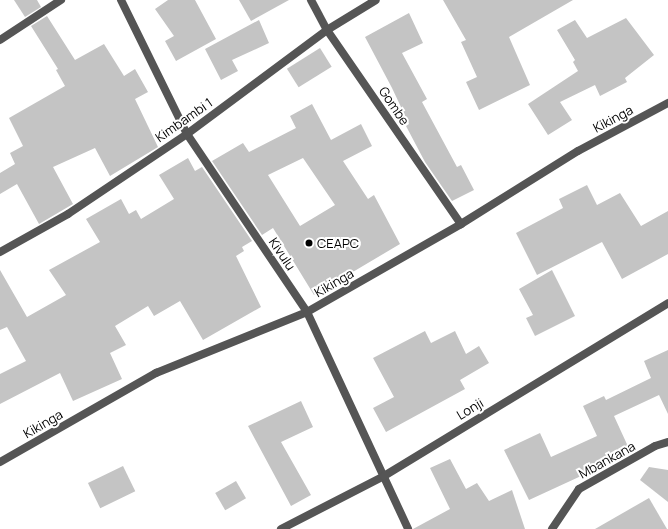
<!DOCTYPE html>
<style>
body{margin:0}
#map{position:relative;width:668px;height:529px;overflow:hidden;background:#fff;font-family:Manrope,sans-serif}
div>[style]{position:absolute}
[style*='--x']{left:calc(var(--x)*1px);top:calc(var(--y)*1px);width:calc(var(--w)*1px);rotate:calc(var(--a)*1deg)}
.building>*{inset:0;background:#c4c4c4;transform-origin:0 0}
.minor>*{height:8px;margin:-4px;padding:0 4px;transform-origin:4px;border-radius:4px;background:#555}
.dots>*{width:11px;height:11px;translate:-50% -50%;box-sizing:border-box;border:2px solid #fff;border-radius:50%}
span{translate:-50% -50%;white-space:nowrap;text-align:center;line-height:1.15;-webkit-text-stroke:4px #fff;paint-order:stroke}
.street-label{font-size:13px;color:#000}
.poi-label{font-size:13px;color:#000}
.left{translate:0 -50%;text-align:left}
</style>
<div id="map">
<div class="building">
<i style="clip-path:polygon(14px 0,37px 0,41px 7px,25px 17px)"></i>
<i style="clip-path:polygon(168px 0,195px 0,216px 39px,176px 61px,165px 41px,174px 36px,155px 9px)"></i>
<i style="clip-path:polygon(239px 0,289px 0,251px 21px)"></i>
<i style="clip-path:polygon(443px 0,573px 0,509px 37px,530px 85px,479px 110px,466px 82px,477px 77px,461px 42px,466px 40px)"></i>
<i style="clip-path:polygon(409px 13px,423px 43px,402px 53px,427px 99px,422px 102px,457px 167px,461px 165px,474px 190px,452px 201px,425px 162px,406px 126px,409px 124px,392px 88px,365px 37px)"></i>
<i style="clip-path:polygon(47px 16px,75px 60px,104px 44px,124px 76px,135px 69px,148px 92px,135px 99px,158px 147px,110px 176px,95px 148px,53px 167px,73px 204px,39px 224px,17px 184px,0 194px,0 173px,15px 164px,10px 153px,23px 146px,9px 118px,65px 86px,56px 70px,58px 69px,31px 26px)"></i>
<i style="clip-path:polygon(626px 18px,654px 55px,625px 78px,627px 82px,600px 96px,595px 85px,560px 102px,572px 120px,548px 135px,528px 104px,578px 71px,573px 62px,575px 60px,557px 30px,575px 20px,587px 38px)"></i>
<i style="clip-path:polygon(259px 20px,269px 43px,232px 60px,238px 71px,221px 80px,205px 49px)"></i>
<i style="left:320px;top:48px;width:22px;height:39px;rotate:58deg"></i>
<i style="clip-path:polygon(evenodd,312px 104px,331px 140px,361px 124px,372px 146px,343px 161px,368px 199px,374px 195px,400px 244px,314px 295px,273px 228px,262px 235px,212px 161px,243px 143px,249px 152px,296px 128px,290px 116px,312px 104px,303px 158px,335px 205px,300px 226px,268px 175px,303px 158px)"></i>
<i style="clip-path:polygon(188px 158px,195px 171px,202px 167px,252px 241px,242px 247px,244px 251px,236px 256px,261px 307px,203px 340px,180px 301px,154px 316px,148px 306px,115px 326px,126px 345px,110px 353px,122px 379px,73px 401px,60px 373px,0 404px,0 374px,26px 361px,7px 327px,0 330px,0 270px,27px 317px,66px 295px,49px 270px,100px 242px,86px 219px,121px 199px,129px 214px,136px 210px,141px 219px,174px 199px,159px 175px)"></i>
<i style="clip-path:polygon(587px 185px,597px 205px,620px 193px,641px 226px,668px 211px,668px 254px,622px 279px,602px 242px,537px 275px,516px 233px,563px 208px,559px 199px)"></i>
<i style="clip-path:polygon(552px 270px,575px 316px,535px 336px,526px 318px,533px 315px,519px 289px)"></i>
<i style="clip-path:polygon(425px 331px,431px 343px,455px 331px,466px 354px,479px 346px,489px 363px,460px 380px,465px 389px,386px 432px,373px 408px,394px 397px,373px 358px)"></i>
<i style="clip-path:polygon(668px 350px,668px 414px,659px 395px,614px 416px,631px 453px,529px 500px,504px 450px,540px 433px,551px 457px,597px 436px,583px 406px,604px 396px,606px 400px,651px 378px,644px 361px)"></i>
<i style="clip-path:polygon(301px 401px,313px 427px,281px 442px,311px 495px,291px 506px,248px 426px)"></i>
<i style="clip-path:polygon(450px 459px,466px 489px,477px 483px,489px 501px,512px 490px,525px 529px,413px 529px,450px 509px,430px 468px)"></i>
<i style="left:123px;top:466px;width:28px;height:39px;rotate:64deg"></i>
<i style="clip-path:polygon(649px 467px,668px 470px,668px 502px,640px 480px)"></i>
<i style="left:236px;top:481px;width:20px;height:24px;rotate:60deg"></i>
<i style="clip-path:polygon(649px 498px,667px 529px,595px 529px)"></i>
</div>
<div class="minor">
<i style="--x:121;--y:0;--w:149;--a:63.8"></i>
<i style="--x:187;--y:134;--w:215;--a:56"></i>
<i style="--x:307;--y:312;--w:239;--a:65"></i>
<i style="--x:311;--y:0;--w:34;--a:62"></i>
<i style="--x:327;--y:30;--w:236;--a:55.4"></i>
<i style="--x:0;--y:40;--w:73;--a:-33.3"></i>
<i style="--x:0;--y:252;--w:78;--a:-29.2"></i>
<i style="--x:68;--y:214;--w:143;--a:-33.9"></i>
<i style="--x:187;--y:134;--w:174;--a:-36.6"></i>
<i style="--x:327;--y:30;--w:57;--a:-31.5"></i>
<i style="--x:0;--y:462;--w:180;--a:-29.7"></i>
<i style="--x:156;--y:373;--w:163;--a:-22"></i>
<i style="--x:307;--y:312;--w:177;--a:-29.7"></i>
<i style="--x:461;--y:224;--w:138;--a:-32"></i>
<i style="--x:578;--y:151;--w:102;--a:-28.1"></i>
<i style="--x:281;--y:529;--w:116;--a:-27.2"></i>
<i style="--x:384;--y:476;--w:333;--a:-31.3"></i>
<i style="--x:552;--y:529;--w:48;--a:-56"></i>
<i style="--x:579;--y:489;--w:87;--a:-29.5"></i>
<i style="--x:655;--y:446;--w:14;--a:-17"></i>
</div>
<div class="dots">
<i style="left:309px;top:243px;background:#000"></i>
</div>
<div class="street-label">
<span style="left:394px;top:106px;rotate:56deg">Gombe</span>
<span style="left:613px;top:119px;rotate:-28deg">Kikinga</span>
<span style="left:184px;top:120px;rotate:-35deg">Kimbambi 1</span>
<span style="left:282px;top:254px;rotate:56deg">Kivulu</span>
<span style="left:334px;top:283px;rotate:-30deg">Kikinga</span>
<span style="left:470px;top:409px;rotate:-31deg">Lonji</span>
<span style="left:43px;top:424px;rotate:-30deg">Kikinga</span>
<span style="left:607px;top:460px;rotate:-29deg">Mbankana</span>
</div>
<div class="poi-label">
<span class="left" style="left:317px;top:243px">CEAPC</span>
</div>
</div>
